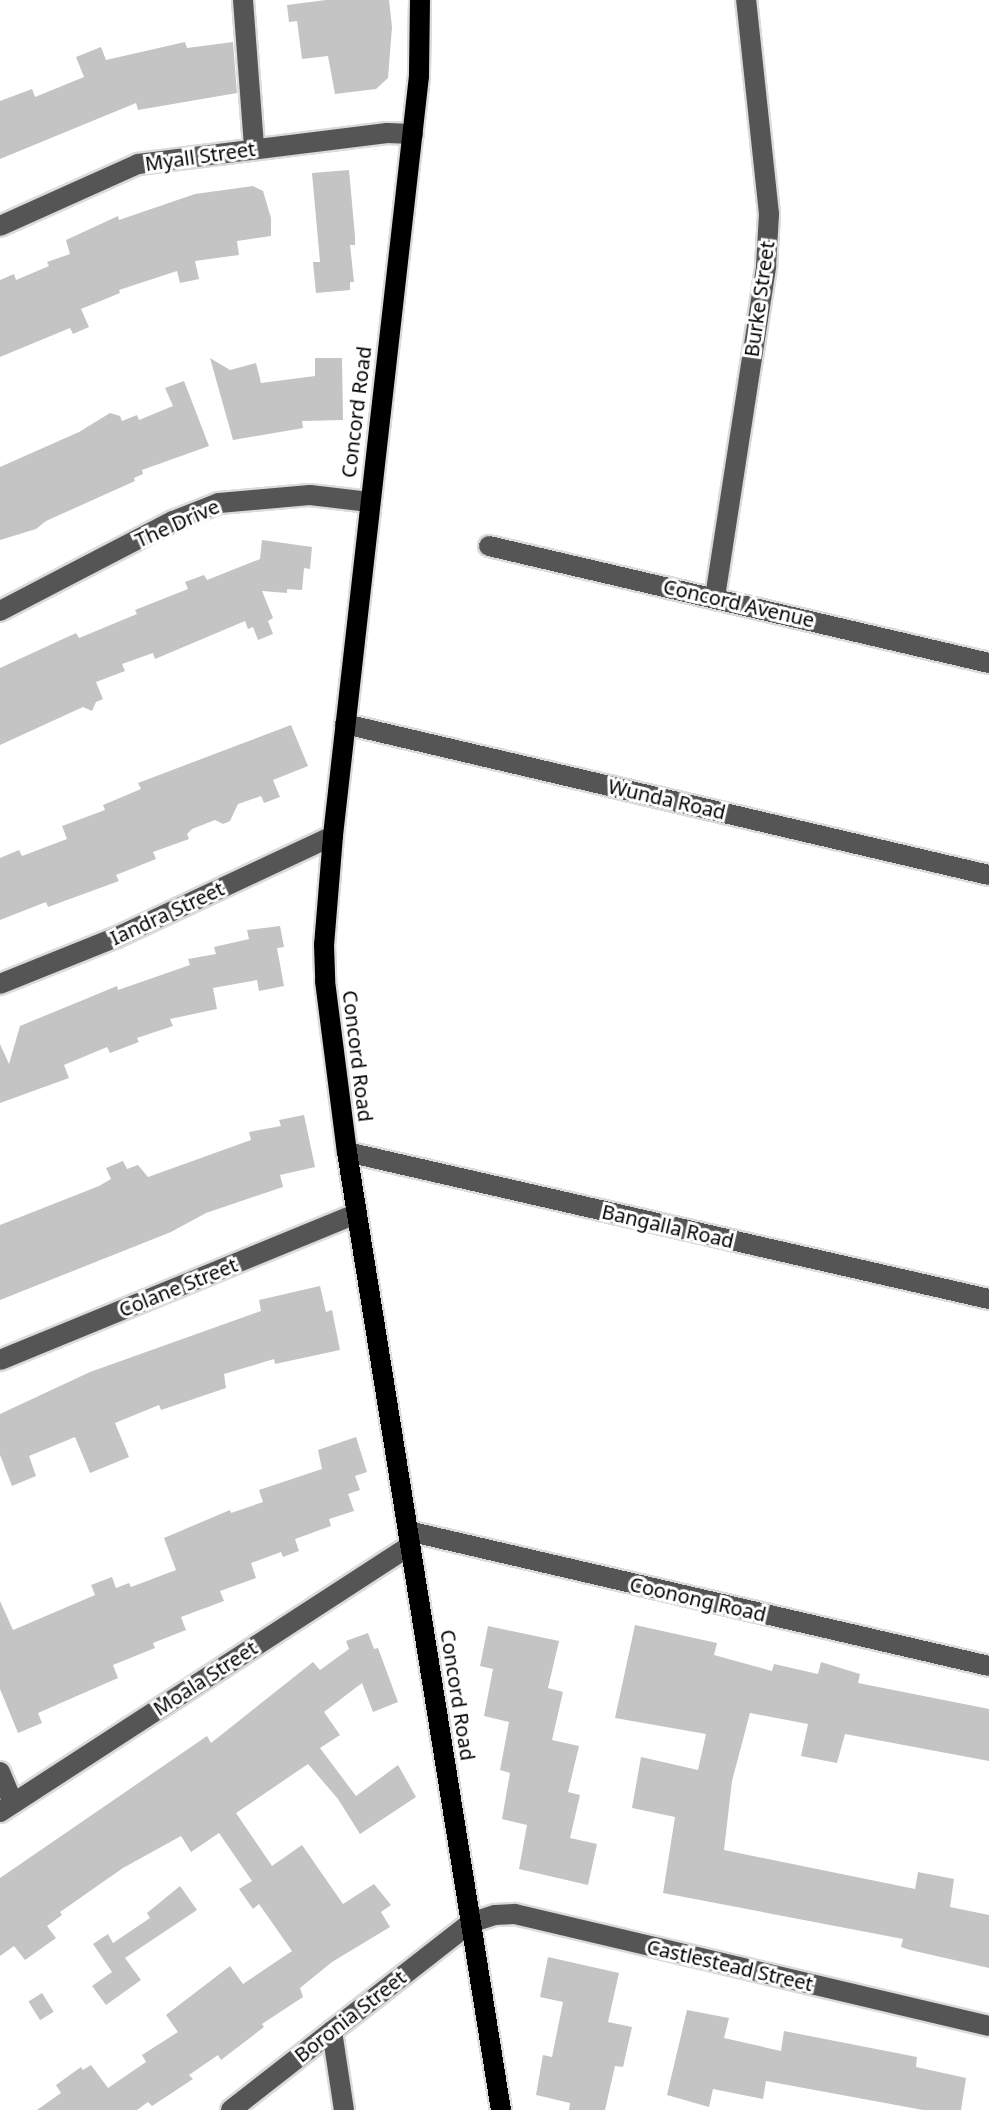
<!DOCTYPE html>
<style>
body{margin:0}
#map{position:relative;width:989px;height:2110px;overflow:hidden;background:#fff;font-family:"Noto Sans",sans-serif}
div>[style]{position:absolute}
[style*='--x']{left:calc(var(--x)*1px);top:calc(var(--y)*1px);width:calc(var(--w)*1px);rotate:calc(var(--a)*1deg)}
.building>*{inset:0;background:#c4c4c4;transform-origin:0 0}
.roads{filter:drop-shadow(2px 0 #dbdbdb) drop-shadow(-2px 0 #dbdbdb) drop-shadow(0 2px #dbdbdb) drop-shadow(0 -2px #dbdbdb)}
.minor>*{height:20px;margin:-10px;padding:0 10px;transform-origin:10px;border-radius:10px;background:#555}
.major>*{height:20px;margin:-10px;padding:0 10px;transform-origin:10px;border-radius:10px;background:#000}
span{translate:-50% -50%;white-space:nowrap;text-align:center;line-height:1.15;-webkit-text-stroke:6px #fff;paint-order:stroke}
.street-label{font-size:20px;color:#000}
</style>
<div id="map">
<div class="building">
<i style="clip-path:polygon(326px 0,389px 0,392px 27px,388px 78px,376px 89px,335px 94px,328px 56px,302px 59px,297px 21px,289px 22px,287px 5px)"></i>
<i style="clip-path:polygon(185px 42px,187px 48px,233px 42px,237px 93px,138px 110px,136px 103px,0 159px,0 101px,32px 89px,35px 97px,84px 77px,76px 57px,101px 47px,106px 60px)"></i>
<i style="clip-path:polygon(349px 170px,355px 236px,355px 245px,350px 245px,354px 282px,350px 282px,350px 290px,316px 293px,313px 262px,320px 262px,312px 173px)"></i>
<i style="clip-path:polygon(253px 186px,263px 191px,271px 218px,271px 236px,237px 241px,239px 255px,195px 261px,199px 279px,180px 283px,177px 271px,119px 290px,120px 293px,81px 309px,89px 327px,73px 334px,70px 328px,0 357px,0 280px,14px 274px,16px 280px,49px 266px,47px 262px,70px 254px,66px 240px,118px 216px,119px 220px,195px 194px)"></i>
<i style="clip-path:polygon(210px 358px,230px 370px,256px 363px,261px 383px,315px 376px,315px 358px,342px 358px,343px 420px,302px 421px,303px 428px,233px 440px)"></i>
<i style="clip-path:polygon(184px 381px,209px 446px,142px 470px,143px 474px,134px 478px,135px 481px,46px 521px,36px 529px,0 540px,0 467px,79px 432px,110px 413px,120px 416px,122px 421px,137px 415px,139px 420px,173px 406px,165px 388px)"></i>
<i style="clip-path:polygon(262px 540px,312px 547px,310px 569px,304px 568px,302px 590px,287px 589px,287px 593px,262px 591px,273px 618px,268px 621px,273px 634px,258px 640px,253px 627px,248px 629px,245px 621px,155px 659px,153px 653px,122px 664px,125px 671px,96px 682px,103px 699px,96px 702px,92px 711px,83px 707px,0 745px,0 668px,76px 633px,79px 638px,137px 614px,135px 610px,188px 589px,185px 582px,204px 575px,207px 580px,260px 559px)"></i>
<i style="clip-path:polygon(291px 725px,308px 766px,273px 780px,280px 797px,264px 803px,261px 796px,238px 804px,230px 821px,223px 824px,215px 820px,192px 829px,187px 834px,189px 839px,153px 852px,156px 859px,116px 875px,119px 881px,48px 907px,46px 902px,0 920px,0 858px,19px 850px,22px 856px,67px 839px,62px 826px,105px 810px,103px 805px,141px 789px,138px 783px)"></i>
<i style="clip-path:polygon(280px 926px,284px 947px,277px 948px,284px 986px,259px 991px,257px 980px,213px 988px,217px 1009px,170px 1019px,173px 1026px,137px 1038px,139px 1042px,110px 1053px,107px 1047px,64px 1065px,69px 1078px,0 1103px,0 1044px,9px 1064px,20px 1026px,117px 986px,118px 990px,190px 965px,188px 959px,216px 954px,214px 947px,249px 939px,247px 930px)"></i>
<i style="clip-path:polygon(304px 1115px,315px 1167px,280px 1175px,283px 1187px,206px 1213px,171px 1232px,0 1300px,0 1225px,99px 1186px,111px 1179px,106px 1168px,123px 1161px,127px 1169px,138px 1165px,148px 1177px,251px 1140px,249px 1132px,281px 1126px,279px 1120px)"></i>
<i style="clip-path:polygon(320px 1286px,326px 1312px,332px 1310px,340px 1350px,275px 1364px,274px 1359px,224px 1374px,226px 1388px,161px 1410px,159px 1405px,115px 1423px,129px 1457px,90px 1473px,75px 1437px,29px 1456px,36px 1476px,12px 1486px,0 1455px,0 1414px,90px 1372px,261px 1311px,259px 1300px)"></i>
<i style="clip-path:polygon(356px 1437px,367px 1472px,355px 1476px,360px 1490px,348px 1494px,354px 1511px,329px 1519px,331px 1526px,295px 1539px,299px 1551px,283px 1557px,281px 1552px,251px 1563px,256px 1578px,220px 1591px,224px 1601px,181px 1617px,186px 1630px,153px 1643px,155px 1648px,113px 1665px,118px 1678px,38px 1713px,42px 1723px,18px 1733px,0 1689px,0 1601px,13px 1630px,95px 1595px,91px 1585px,112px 1577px,116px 1588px,129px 1583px,131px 1587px,176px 1570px,164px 1538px,230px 1510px,231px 1513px,263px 1502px,259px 1490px,322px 1469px,318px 1450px)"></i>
<i style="clip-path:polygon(635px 1625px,717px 1643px,714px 1655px,772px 1671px,774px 1664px,818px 1674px,821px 1662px,860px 1674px,858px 1683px,989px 1709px,989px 1761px,845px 1734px,837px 1763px,801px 1756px,808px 1724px,750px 1713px,732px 1781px,724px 1850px,915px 1889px,918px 1872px,954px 1879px,950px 1907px,989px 1915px,989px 1968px,910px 1950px,901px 1947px,903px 1939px,663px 1893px,675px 1817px,632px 1808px,641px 1757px,698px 1770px,706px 1734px,615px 1718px)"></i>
<i style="clip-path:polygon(488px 1626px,559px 1641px,548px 1688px,563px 1692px,552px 1740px,579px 1746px,568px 1792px,580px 1795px,570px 1838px,597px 1844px,588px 1885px,519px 1869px,527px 1825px,502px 1819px,510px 1773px,500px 1770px,509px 1722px,484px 1716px,493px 1669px,480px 1666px)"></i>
<i style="clip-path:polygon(368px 1633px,374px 1649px,378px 1648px,398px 1702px,373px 1712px,362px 1683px,324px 1712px,340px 1735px,320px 1748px,356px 1796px,398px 1765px,416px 1797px,360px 1834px,338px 1799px,308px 1764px,236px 1813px,272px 1866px,302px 1845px,343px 1904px,374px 1884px,391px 1905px,381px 1912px,390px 1927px,332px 1962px,300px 1988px,303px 1997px,262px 2024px,264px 2027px,221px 2060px,218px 2055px,189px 2075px,193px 2079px,152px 2106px,148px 2102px,137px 2110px,37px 2110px,61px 2093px,56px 2085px,81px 2067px,83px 2070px,91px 2065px,108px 2088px,146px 2062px,142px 2055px,178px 2032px,166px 2015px,230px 1966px,243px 1984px,292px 1951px,259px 1904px,253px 1909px,239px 1889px,252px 1881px,219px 1833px,191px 1852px,181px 1836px,123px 1868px,60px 1912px,62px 1915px,47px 1926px,56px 1938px,25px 1960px,14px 1946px,0 1956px,0 1878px,207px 1736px,211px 1743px,313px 1662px,320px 1670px,349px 1649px,346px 1641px)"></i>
<i style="clip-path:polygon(180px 1886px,197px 1910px,125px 1958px,141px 1980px,106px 2005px,92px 1986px,112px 1972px,93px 1944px,108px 1934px,113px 1943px,150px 1918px,147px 1913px)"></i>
<i style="clip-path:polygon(548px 1957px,619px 1973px,608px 2022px,632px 2027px,623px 2067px,615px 2066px,605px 2110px,569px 2110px,570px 2103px,536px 2095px,543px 2055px,552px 2057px,563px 2002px,540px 1997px)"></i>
<i style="left:42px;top:1993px;width:22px;height:16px;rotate:58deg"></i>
<i style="clip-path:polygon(687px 2010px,729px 2018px,724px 2038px,781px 2051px,784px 2031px,917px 2057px,916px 2067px,966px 2078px,961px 2110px,923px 2110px,766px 2081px,763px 2099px,713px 2089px,709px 2107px,667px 2095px)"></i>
</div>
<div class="roads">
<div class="minor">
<i style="--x:243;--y:0;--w:148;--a:85.7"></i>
<i style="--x:0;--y:226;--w:151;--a:-24.2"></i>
<i style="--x:138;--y:164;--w:251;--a:-7.1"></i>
<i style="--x:387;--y:133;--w:26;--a:2"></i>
<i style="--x:489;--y:546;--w:514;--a:13.17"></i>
<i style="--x:715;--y:597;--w:335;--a:-81.2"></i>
<i style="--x:766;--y:266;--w:52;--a:-86.7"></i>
<i style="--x:769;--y:214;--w:215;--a:-96.1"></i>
<i style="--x:0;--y:611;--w:195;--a:-27.5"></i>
<i style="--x:173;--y:521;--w:49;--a:-21.4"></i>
<i style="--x:219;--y:503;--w:91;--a:-5"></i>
<i style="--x:310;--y:495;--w:60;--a:6.7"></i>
<i style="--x:345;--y:724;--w:661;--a:13.2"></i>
<i style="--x:0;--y:984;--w:126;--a:-21.9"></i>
<i style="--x:117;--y:937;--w:238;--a:-25.1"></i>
<i style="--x:347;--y:1152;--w:659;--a:12.9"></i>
<i style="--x:0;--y:1360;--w:385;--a:-22.3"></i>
<i style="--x:408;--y:1531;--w:596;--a:13.08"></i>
<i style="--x:0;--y:1772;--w:34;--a:67"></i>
<i style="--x:0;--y:1812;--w:489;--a:-33"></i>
<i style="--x:332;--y:2031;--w:80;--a:81.4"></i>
<i style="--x:231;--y:2110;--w:303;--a:-38"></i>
<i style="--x:470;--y:1923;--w:26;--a:-18"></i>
<i style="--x:495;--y:1915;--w:20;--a:-3"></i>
<i style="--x:515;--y:1914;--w:487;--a:13.3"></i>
</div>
<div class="major">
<i style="--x:420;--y:0;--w:76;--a:90.8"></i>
<i style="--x:419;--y:76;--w:765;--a:96.46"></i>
<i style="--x:333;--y:836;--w:109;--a:94.7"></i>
<i style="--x:324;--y:945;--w:36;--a:88"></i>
<i style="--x:325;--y:981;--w:172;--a:82.7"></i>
<i style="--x:347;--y:1152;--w:970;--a:80.87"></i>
</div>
</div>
<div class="street-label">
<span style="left:200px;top:156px;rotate:-8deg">Myall Street</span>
<span style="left:759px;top:299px;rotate:-82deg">Burke Street</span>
<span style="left:356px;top:412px;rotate:-83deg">Concord Road</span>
<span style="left:177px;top:523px;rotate:-24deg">The Drive</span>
<span style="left:739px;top:603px;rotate:13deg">Concord Avenue</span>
<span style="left:667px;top:799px;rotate:13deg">Wunda Road</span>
<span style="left:167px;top:913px;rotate:-25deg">Iandra Street</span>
<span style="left:358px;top:1056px;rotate:83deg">Concord Road</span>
<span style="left:668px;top:1226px;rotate:13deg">Bangalla Road</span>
<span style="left:178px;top:1287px;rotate:-22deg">Colane Street</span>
<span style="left:698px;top:1599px;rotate:13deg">Coonong Road</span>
<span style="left:205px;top:1678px;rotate:-33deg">Moala Street</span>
<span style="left:458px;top:1695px;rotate:81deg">Concord Road</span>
<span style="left:730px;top:1965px;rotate:13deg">Castlestead Street</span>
<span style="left:350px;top:2016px;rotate:-38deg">Boronia Street</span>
</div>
</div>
